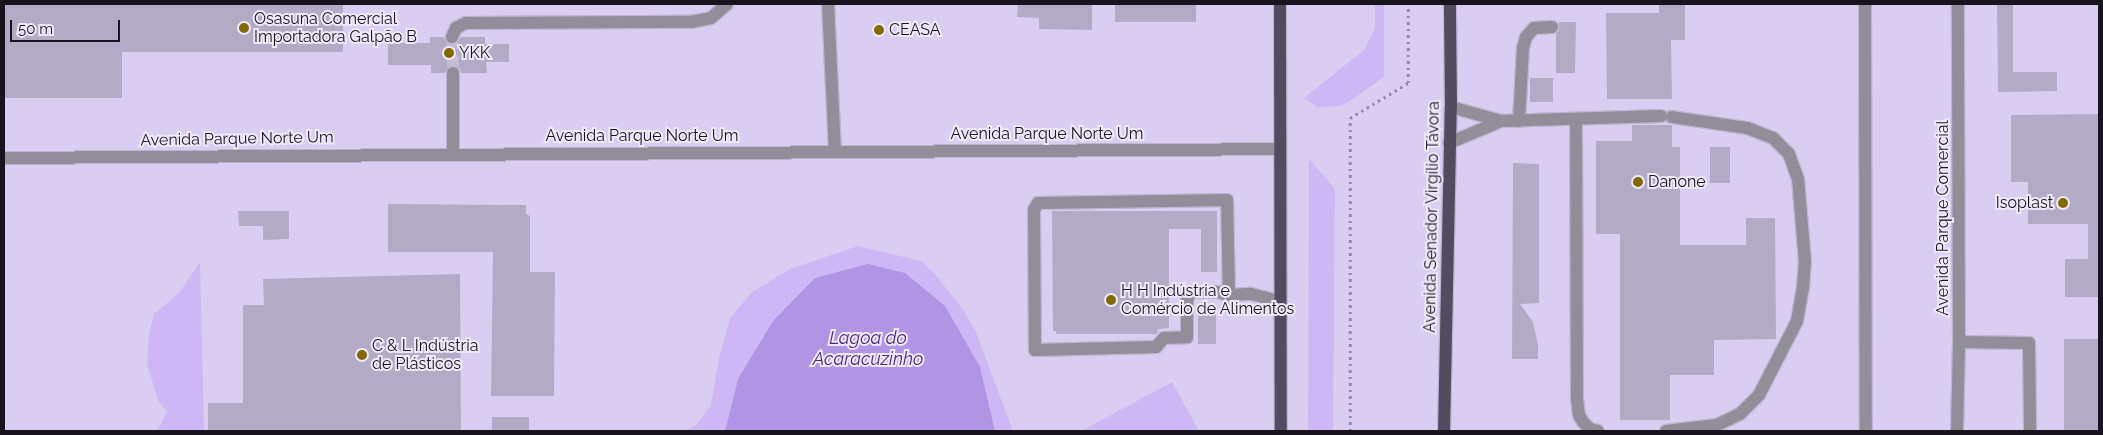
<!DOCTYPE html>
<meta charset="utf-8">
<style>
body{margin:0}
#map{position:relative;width:2103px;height:435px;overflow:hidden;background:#e3daf7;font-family:Raleway,sans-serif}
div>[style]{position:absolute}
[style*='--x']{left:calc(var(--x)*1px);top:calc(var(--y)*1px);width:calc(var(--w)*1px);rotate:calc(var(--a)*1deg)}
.built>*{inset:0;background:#d9cef1;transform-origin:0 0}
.green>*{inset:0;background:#cdb8f5}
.water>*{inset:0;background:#b195e4}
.building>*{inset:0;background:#b3abc6;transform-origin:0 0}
.minor-tunnel>*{height:12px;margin-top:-6px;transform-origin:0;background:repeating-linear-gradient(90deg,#c5bcd6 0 12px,transparent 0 18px)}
.path>*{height:2.5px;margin-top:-1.25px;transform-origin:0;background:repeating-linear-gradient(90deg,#918aa0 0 2.5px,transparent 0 6.5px)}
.roads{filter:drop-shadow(1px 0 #beb6d0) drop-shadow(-1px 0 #beb6d0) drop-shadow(0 1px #beb6d0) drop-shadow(0 -1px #beb6d0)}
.minor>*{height:12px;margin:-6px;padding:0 6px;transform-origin:6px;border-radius:6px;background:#918e9a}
.major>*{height:12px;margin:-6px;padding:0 6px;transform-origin:6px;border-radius:6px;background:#524c60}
.dots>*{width:14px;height:14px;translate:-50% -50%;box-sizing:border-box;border:2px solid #efeafb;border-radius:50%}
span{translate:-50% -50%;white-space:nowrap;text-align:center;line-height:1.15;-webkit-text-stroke:4px #efeafb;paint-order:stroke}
.poi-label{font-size:16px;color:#18141e}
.left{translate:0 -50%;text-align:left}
.right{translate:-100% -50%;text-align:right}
.street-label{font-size:16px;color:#18141e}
.water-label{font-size:18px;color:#4f2782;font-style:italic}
.frame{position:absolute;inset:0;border:5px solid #18141e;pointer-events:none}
.scale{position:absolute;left:10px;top:20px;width:110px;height:22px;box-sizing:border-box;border:2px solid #18141e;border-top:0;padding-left:6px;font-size:15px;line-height:18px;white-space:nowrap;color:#18141e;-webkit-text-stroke:4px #efeafb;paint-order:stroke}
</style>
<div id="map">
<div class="built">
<i style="left:4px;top:4px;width:2095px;height:427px"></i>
</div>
<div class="green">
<i style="clip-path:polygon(1375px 4px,1384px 4px,1384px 77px,1350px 101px,1339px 106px,1317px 107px,1304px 98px,1364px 50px,1375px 28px)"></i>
<i style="clip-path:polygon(1309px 159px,1335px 189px,1333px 431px,1308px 431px)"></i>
<i style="clip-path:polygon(858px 246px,921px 261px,934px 273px,962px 308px,975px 330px,1013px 431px,995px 431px,980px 367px,738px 379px,725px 431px,686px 431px,696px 425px,711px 405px,719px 358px,730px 318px,752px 292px,790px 269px)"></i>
<i style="clip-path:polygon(200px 262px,204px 431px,157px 431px,167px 412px,158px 400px,147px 364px,149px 334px,154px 314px,179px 293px)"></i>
<i style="clip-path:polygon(1172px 382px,1199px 431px,1081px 431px)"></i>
</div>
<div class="water">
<i style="clip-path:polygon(868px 264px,905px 273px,945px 306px,980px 367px,995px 431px,725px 431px,738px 379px,773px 321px,815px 278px)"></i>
</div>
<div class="building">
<i style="clip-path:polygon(4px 4px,343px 4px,343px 52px,122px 52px,122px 98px,4px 98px)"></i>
<i style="clip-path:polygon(1018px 4px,1092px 4px,1092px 30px,1039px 29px,1039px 18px,1017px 17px)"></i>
<i style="left:1115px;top:4px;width:81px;height:18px"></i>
<i style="clip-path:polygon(1659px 4px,1685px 4px,1685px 40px,1671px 40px,1672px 99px,1607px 99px,1606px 13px,1659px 13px)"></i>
<i style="clip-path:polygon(1997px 4px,2013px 4px,2013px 72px,2057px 72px,2057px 91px,1998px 92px)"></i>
<i style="clip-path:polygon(1559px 22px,1576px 22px,1575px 73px,1556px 73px,1556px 34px,1559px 30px)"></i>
<i style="clip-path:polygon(430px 37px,444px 37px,446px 42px,452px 45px,457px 43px,461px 37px,485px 37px,485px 44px,509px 44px,509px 62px,486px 62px,487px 73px,461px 73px,460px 69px,453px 65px,449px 66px,445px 73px,431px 73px,431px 65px,388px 65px,388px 43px,430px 43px)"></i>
<i style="left:1530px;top:78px;width:23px;height:24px"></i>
<i style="clip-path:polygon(2099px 114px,2099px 297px,2065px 297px,2065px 259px,2088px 259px,2088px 224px,2028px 224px,2028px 182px,2011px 182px,2011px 115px)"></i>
<i style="clip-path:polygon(1632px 125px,1672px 125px,1672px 147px,1680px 147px,1680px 245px,1746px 245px,1746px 218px,1775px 218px,1776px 339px,1714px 340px,1714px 375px,1670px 375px,1670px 420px,1620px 420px,1620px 234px,1596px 234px,1596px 141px,1632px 141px)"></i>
<i style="left:1710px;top:147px;width:20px;height:36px"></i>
<i style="clip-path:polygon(1513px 163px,1539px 164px,1539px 303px,1520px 304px,1533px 322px,1538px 345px,1538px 359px,1512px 359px)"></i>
<i style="clip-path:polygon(388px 204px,526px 205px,526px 214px,530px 216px,530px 272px,555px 272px,554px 396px,491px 396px,493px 252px,388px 252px)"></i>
<i style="clip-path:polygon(238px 211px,289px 211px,289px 239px,263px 240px,263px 226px,239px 226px)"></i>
<i style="clip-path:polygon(1052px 211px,1217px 211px,1217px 272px,1201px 272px,1201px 229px,1169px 229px,1169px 328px,1158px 329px,1157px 334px,1056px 334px,1056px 331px,1053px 331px)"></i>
<i style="clip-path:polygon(460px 274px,461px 431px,208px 431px,208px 403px,243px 403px,243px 305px,264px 305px,263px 279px)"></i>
<i style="left:1198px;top:312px;width:18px;height:32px"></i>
<i style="left:2099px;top:339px;width:92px;height:35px;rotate:90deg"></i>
<i style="left:529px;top:417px;width:14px;height:37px;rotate:90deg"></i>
</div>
<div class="minor-tunnel">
<i style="--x:452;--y:37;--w:36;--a:88"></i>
</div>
<div class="path">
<i style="--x:1350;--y:431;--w:313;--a:-90"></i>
<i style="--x:1350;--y:118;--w:68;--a:-31.1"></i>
<i style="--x:1408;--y:83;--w:79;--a:-90"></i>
</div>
<div class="roads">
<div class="minor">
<i style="--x:828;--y:4;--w:147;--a:87.3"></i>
<i style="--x:1865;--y:4;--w:427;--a:89.9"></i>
<i style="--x:452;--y:37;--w:10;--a:-66"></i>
<i style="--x:456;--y:28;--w:11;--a:-27"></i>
<i style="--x:466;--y:23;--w:225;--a:-0.3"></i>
<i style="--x:691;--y:22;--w:20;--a:-11"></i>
<i style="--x:711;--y:18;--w:21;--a:-41"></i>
<i style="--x:453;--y:73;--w:81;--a:90"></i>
<i style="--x:1451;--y:107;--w:52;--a:15.6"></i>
<i style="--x:1501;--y:121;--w:160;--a:-1.8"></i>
<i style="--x:1576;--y:119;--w:280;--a:89.8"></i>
<i style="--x:1577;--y:399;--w:16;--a:83"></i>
<i style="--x:1579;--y:415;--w:8;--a:60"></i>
<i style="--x:1583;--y:422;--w:10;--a:45"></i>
<i style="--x:1590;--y:429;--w:8;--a:14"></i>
<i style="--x:1519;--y:121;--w:73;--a:-86.9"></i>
<i style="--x:1523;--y:48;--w:11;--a:-75"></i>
<i style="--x:1526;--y:37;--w:12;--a:-48"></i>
<i style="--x:1534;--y:28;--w:18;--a:-3"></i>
<i style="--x:1449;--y:143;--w:56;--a:-22.9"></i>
<i style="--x:4;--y:158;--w:1276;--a:-0.4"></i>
<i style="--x:1229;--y:295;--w:95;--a:-91.2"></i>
<i style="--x:1227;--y:200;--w:189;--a:179.1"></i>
<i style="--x:1038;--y:203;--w:8;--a:120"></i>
<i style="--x:1034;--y:210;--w:140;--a:89.6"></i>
<i style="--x:1035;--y:350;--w:121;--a:-1.4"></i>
<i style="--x:1156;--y:347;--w:12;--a:-48"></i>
<i style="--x:1164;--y:338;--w:23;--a:-2"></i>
<i style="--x:1187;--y:337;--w:36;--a:-90"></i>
<i style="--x:1187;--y:301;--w:9;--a:-72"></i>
<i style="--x:1190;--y:292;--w:27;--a:0"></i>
<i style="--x:1217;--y:292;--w:12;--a:14"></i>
<i style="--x:1229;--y:295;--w:22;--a:-3"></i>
<i style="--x:1251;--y:294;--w:30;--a:14"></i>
<i style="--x:1959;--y:342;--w:70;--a:0.8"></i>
<i style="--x:2029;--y:343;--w:88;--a:89.3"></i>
<i style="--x:1666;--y:431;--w:51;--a:-6.7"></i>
<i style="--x:1717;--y:425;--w:25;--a:-26"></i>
<i style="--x:1740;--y:414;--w:27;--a:-45"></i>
<i style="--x:1759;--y:395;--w:83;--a:-62.8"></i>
<i style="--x:1797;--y:321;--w:34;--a:-80"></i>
<i style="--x:1803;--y:288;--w:26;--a:-86"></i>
<i style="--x:1805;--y:262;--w:83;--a:-94.8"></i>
<i style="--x:1798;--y:179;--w:27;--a:-110"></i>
<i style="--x:1789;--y:154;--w:23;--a:-135"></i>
<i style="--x:1773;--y:138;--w:28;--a:-159"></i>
<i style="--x:1747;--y:128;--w:76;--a:-171.7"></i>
<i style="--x:1957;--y:431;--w:89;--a:-88.7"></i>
<i style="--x:1959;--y:342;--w:338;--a:-90.2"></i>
</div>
<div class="major">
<i style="--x:1280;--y:4;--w:427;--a:89.9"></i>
<i style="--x:1444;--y:431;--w:324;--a:-88.8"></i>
<i style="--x:1451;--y:107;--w:103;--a:-90.6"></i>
</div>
</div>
<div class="dots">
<i style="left:244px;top:28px;background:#836700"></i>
<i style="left:879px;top:30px;background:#836700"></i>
<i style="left:449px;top:53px;background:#836700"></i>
<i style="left:1638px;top:182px;background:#836700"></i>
<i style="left:2063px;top:203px;background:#836700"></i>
<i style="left:1111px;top:300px;background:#836700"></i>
<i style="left:362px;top:355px;background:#836700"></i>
</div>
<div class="poi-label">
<span class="left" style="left:254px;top:28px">Osasuna Comercial<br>Importadora Galpão B</span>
<span class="left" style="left:889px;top:30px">CEASA</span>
<span class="left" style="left:459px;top:53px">YKK</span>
<span class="left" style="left:1648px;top:182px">Danone</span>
<span class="right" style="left:2053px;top:203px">Isoplast</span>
<span class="left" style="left:1121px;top:300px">H H Indústria e<br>Comércio de Alimentos</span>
<span class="left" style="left:372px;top:355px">C &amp; L Indústria<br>de Plásticos</span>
</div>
<div class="street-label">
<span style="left:1047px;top:134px">Avenida Parque Norte Um</span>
<span style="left:642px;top:136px">Avenida Parque Norte Um</span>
<span style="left:237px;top:139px;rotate:-1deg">Avenida Parque Norte Um</span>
<span style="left:1432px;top:217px;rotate:-89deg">Avenida Senador Virgílio Távora</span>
<span style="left:1943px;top:218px;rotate:-90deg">Avenida Parque Comercial</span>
</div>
<div class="water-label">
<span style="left:868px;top:349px">Lagoa do<br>Acaracuzinho</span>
</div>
<div class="frame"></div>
<div class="scale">50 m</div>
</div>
